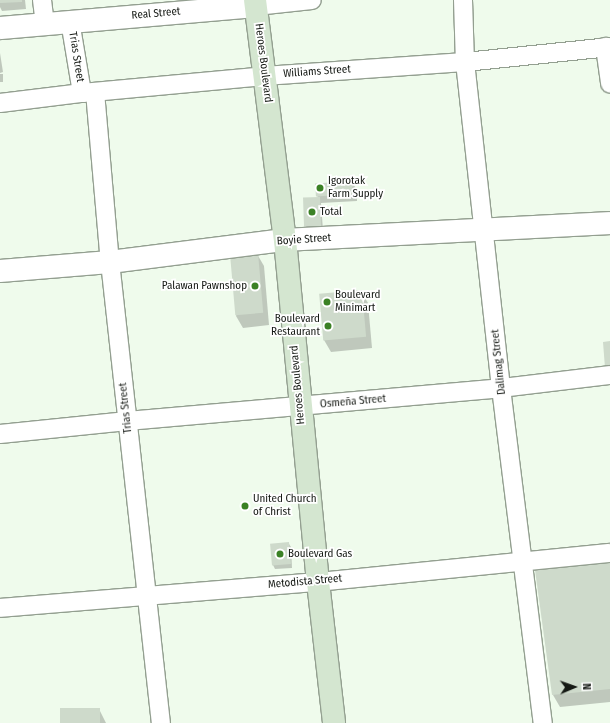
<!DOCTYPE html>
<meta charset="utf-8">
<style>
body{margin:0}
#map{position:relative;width:610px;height:723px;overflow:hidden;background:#effbec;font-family:"Fira Sans Condensed",sans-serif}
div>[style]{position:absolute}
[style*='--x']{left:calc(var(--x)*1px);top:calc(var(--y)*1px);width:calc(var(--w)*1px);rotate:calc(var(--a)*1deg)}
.shadow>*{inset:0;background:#0003;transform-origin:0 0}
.building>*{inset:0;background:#cedacb;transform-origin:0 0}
.roads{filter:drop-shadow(1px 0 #939f90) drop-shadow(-1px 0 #939f90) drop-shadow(0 1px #939f90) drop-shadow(0 -1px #939f90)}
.minor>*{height:18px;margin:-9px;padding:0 9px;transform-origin:9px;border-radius:9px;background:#fff}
.tertiary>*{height:22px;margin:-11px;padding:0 11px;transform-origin:11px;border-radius:11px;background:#fff}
.secondary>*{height:22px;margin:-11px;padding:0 11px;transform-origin:11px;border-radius:11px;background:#d4e6d0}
.dots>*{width:11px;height:11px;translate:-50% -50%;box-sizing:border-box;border:2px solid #fff;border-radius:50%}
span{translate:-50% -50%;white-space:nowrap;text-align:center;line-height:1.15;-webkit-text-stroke:3.5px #fff;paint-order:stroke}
.street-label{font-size:11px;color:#151914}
.poi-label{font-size:11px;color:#151914}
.left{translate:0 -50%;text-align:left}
.right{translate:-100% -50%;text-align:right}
.north{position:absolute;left:554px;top:667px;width:40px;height:40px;-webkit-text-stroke:3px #fff;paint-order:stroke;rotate:88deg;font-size:11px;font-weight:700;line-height:16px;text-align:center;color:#151914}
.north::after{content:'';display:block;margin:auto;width:14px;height:18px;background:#151914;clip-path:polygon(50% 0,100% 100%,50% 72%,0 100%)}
</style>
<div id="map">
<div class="shadow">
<i style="clip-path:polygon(0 0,25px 0,26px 9px,2px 11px,0 7px)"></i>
<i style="clip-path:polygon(0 53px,3px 72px,0 73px)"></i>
<i style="left:3px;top:74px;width:8px;height:3px;rotate:90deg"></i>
<i style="clip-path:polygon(352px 182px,357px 190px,357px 201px,321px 203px,323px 230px,308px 230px,306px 227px,319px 198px,316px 195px)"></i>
<i style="clip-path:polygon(257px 254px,264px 266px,269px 325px,243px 328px,236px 316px)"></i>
<i style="clip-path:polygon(361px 291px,368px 303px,372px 348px,331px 352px,324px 340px)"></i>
<i style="clip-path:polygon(289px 544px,291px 547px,292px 568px,275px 569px,273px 565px)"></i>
<i style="clip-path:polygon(610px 564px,610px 702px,560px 707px,553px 695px)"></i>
<i style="clip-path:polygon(99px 709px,106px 723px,62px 723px)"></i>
</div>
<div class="building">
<i style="clip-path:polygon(0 0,22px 0,22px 2px,0 3px)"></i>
<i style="left:352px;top:181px;width:13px;height:37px;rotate:86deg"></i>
<i style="left:320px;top:197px;width:29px;height:17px;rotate:88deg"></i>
<i style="left:258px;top:253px;width:60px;height:28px;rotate:85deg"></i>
<i style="left:362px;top:290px;width:47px;height:43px;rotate:85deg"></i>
<i style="clip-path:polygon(610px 341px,610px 368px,605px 368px,603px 342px)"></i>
<i style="left:289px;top:542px;width:22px;height:19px;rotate:85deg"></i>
<i style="clip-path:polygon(610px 563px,610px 689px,552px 695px,535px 570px)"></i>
<i style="left:100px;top:708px;width:15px;height:40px;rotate:90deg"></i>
</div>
<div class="roads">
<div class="minor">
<i style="--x:42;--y:0;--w:24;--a:83"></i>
<i style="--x:463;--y:0;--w:62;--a:88.2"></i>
<i style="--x:465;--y:62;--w:328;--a:83.7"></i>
<i style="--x:501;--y:388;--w:338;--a:82.9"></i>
<i style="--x:256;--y:6;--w:56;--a:-6.1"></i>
<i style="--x:70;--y:21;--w:73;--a:80.5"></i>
<i style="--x:605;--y:47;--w:37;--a:82"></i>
<i style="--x:95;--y:92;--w:171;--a:85"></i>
<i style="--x:110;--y:262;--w:464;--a:83.7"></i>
<i style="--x:0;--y:103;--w:83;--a:-7"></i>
<i style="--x:82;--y:93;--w:183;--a:-5.3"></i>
<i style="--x:264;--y:76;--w:201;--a:-4"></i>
<i style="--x:465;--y:62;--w:146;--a:-5.9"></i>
<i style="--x:0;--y:434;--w:128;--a:-5.8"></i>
<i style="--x:127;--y:421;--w:375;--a:-5"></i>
<i style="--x:501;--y:388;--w:110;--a:-6.8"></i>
<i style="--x:0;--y:608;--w:319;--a:-4.7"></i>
<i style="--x:318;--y:582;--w:293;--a:-5.7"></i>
</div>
<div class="tertiary">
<i style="--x:0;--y:28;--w:257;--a:-4.9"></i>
<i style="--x:0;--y:271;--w:110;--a:-4.7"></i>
<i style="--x:110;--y:262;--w:176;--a:-7.2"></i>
<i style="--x:285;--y:240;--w:325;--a:-3"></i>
</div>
<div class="secondary">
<i style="--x:255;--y:0;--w:242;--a:82.9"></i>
<i style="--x:285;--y:240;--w:344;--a:84.5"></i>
<i style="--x:318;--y:582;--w:142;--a:83.5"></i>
</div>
</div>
<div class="dots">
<i style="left:320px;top:188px;background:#3b8125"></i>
<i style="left:312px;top:212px;background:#3b8125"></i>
<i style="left:255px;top:286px;background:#3b8125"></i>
<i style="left:327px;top:302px;background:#3b8125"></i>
<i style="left:328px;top:326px;background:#3b8125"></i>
<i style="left:245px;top:506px;background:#3b8125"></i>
<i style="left:280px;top:554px;background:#3b8125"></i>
</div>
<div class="street-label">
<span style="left:156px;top:14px;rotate:-5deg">Real Street</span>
<span style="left:76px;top:57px;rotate:81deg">Trias Street</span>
<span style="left:263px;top:63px;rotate:83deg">Heroes Boulevard</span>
<span style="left:317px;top:72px;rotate:-4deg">Williams Street</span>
<span style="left:304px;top:240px;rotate:-4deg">Boyie Street</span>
<span style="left:499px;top:362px;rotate:-96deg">Dalimag Street</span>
<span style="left:298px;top:385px;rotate:-95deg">Heroes Boulevard</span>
<span style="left:353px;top:402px;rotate:-5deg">Osmeña Street</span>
<span style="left:126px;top:408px;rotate:-96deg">Trias Street</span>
<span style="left:305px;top:582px;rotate:-5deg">Metodista Street</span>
</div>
<div class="poi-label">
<span class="left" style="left:328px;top:188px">Igorotak<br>Farm Supply</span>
<span class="left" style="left:320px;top:212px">Total</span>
<span class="right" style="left:247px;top:286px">Palawan Pawnshop</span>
<span class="left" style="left:335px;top:302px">Boulevard<br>Minimart</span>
<span class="right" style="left:320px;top:326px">Boulevard<br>Restaurant</span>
<span class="left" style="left:253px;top:506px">United Church<br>of Christ</span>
<span class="left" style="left:288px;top:554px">Boulevard Gas</span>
</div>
<div class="north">N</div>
</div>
